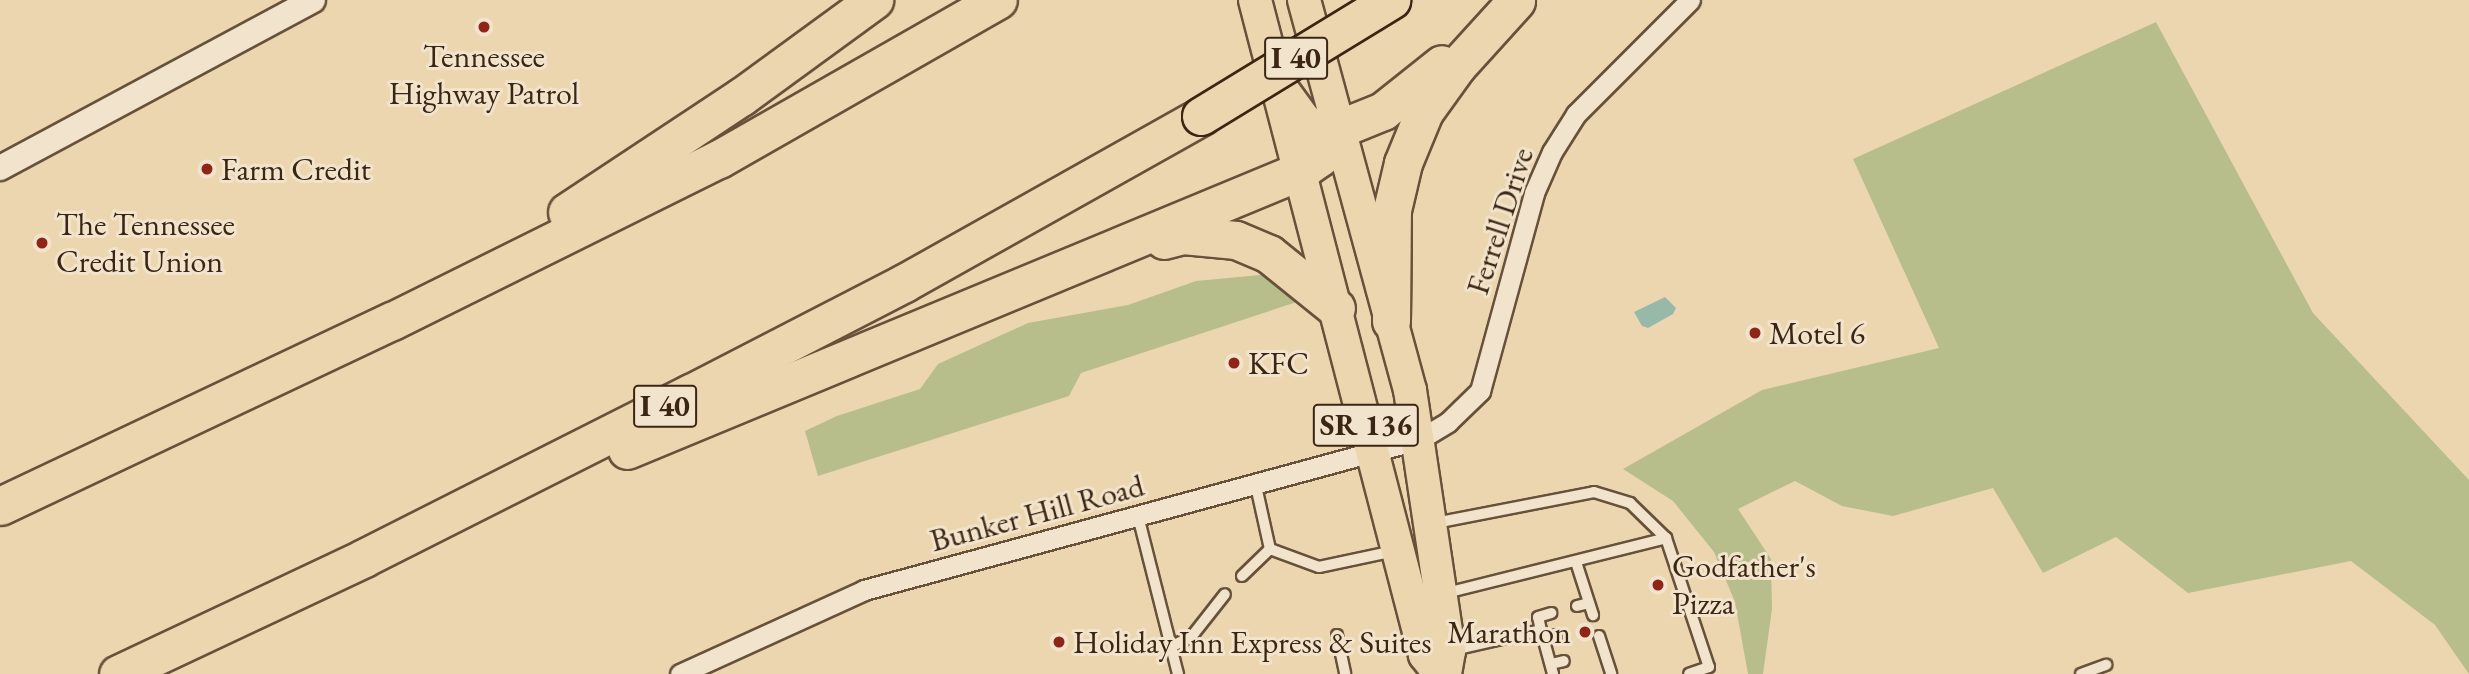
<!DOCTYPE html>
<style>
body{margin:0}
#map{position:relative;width:2469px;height:674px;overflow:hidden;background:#ebd6b0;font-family:"EB Garamond",serif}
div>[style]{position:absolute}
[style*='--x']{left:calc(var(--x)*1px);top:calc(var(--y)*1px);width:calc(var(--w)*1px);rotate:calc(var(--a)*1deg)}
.green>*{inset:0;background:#b8be8b}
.water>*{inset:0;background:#98b9a9}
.roads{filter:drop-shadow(2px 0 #67513a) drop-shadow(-2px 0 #67513a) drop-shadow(0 2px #67513a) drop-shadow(0 -2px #67513a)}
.service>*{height:10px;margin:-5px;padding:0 5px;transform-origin:5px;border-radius:5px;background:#f2e4cc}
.minor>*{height:19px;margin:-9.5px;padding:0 9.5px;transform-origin:9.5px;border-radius:9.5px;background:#f2e4cc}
.tertiary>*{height:24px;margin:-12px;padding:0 12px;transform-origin:12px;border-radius:12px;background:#f2e4cc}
.primary>*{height:32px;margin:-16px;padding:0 16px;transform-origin:16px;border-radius:16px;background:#ebd6b0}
.motorway>*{height:37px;margin:-18.5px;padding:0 18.5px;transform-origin:18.5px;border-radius:18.5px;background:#ebd6b0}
.bridges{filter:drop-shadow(2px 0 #3b2513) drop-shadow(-2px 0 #3b2513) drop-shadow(0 2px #3b2513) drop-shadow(0 -2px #3b2513)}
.motorway-bridge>*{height:37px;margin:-18.5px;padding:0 18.5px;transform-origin:18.5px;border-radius:18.5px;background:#ebd6b0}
.dots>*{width:19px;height:19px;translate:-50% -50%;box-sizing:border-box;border:4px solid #f2e4cc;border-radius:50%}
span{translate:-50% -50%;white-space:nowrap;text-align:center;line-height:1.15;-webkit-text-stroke:6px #f2e4cc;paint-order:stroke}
.shield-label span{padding:2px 5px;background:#f2e4cc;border:2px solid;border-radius:5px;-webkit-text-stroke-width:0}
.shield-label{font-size:30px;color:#3b2513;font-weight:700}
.poi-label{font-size:32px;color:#3b2513}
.left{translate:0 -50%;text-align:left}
.right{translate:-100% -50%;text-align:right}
.street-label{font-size:32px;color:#3b2513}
</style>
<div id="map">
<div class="green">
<i style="clip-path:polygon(2156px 22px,2313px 313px,2469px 480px,2469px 674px,2435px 625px,2351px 561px,2188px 593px,2116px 537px,2043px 573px,1993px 488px,1893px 516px,1842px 506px,1795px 481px,1738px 509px,1771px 559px,1772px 609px,1763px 674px,1748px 674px,1735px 602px,1714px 552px,1673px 501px,1623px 469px,1762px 390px,1939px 348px,1853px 159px)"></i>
<i style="clip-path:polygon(1271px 274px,1309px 298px,1081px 373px,1069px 396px,818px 476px,805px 431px,837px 416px,920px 389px,938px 364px,1028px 323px,1128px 305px,1196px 281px)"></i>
</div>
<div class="water">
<i style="clip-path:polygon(1665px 297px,1676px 308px,1673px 314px,1648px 328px,1642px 326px,1634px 312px)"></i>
</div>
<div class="roads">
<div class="service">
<i style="--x:1256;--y:486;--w:65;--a:77.5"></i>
<i style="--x:1270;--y:549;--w:52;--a:20.2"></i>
<i style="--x:1319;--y:567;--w:77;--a:-12"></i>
<i style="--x:1138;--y:516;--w:163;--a:75.8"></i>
<i style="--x:1435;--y:523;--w:162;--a:-11"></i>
<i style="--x:1594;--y:492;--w:38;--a:17"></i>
<i style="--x:1630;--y:503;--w:50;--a:44.2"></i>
<i style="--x:1666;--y:538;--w:136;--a:71.6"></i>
<i style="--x:1709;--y:667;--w:21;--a:161"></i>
<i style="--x:1576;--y:562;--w:56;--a:72.2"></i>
<i style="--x:1242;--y:576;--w:39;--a:-44"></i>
<i style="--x:1446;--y:593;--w:227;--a:-14"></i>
<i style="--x:1577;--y:606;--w:12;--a:-14"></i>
<i style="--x:1541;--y:630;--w:13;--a:-103"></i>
<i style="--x:1538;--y:617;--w:14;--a:-17"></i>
<i style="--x:1337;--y:635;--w:40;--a:78"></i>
<i style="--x:1599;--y:636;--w:40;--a:72"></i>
<i style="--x:1543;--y:638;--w:14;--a:-12"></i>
<i style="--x:1171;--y:647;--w:24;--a:-28"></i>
<i style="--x:1192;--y:636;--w:53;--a:-51.8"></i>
<i style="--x:1453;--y:650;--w:90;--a:-12.8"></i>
<i style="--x:1541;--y:630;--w:46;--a:74.7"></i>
<i style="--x:1551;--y:664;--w:13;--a:-13"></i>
<i style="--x:2081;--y:674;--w:27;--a:-20"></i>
</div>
<div class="minor">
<i style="--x:680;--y:674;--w:202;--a:-24.5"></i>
<i style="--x:864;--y:590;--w:576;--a:-15.19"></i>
<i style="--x:1420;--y:439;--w:33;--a:-31"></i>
<i style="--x:1448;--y:422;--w:45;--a:-44.1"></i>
<i style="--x:1480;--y:391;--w:205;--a:-74.7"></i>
<i style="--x:1534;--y:193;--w:45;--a:-66.3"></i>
<i style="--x:1552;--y:152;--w:45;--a:-57.7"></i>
<i style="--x:1576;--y:114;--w:161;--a:-45"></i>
</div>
<div class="tertiary">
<i style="--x:0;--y:168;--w:355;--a:-28.2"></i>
</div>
<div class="primary">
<i style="--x:1255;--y:0;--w:677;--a:75.45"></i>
<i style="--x:1425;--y:655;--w:24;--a:52"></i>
<i style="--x:1304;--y:0;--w:404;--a:74.8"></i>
<i style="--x:1410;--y:390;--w:264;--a:81.5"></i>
<i style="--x:1449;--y:651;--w:23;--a:100"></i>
</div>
<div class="motorway">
<i style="--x:1279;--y:89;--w:39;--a:54"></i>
<i style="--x:1302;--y:121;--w:12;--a:35"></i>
<i style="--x:1312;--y:128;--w:24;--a:5"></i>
<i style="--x:1336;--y:130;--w:51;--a:-22"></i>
<i style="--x:1383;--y:111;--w:75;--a:-38.5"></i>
<i style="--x:567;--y:212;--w:209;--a:-33.5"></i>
<i style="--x:741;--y:97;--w:165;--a:-36.1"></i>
<i style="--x:1164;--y:240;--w:20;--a:-15"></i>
<i style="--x:1183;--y:235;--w:53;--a:5.4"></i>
<i style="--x:1236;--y:240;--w:36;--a:23"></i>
<i style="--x:1269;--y:254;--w:86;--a:38.9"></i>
<i style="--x:1391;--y:321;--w:111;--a:-89.5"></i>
<i style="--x:1392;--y:210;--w:48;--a:-76.8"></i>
<i style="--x:1403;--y:163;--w:55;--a:-67.6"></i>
<i style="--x:1424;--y:112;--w:57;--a:-54.3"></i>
<i style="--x:1457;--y:66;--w:88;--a:-47.8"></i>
<i style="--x:627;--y:450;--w:729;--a:-22.52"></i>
<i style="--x:1300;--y:171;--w:24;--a:-35"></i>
<i style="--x:1320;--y:157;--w:34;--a:-56"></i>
<i style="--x:0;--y:506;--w:433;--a:-25.3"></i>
<i style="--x:392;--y:321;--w:365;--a:-26.4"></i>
<i style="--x:719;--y:159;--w:321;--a:-29.7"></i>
<i style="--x:118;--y:674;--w:272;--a:-25.2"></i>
<i style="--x:364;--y:558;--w:366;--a:-26.8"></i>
<i style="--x:691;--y:393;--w:240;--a:-27.3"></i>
<i style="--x:904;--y:283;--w:341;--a:-29.3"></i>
</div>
</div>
<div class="bridges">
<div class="motorway-bridge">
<i style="--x:1201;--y:116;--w:223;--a:-31.4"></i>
</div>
</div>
<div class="dots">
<i style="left:484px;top:27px;background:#8f2418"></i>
<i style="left:207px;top:169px;background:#8f2418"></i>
<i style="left:42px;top:243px;background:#8f2418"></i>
<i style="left:1755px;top:333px;background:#8f2418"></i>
<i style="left:1234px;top:363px;background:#8f2418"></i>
<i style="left:1658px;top:585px;background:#8f2418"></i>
<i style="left:1585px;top:632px;background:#8f2418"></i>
<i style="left:1059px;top:642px;background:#8f2418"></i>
</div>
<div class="shield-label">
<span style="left:1296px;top:58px">I 40</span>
<span style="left:665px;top:406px">I 40</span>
<span style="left:1366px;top:425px">SR 136</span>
</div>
<div class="poi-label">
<span style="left:484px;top:75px">Tennessee<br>Highway Patrol</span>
<span class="left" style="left:221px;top:169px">Farm Credit</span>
<span class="left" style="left:56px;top:243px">The Tennessee<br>Credit Union</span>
<span class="left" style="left:1769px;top:333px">Motel 6</span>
<span class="left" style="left:1248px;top:363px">KFC</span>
<span class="left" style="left:1672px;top:585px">Godfather's<br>Pizza</span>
<span class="right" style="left:1571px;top:632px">Marathon</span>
<span class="left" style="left:1073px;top:642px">Holiday Inn Express &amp; Suites</span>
</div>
<div class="street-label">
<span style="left:1500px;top:221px;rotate:-72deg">Ferrell Drive</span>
<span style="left:1037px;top:513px;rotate:-15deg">Bunker Hill Road</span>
</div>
</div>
